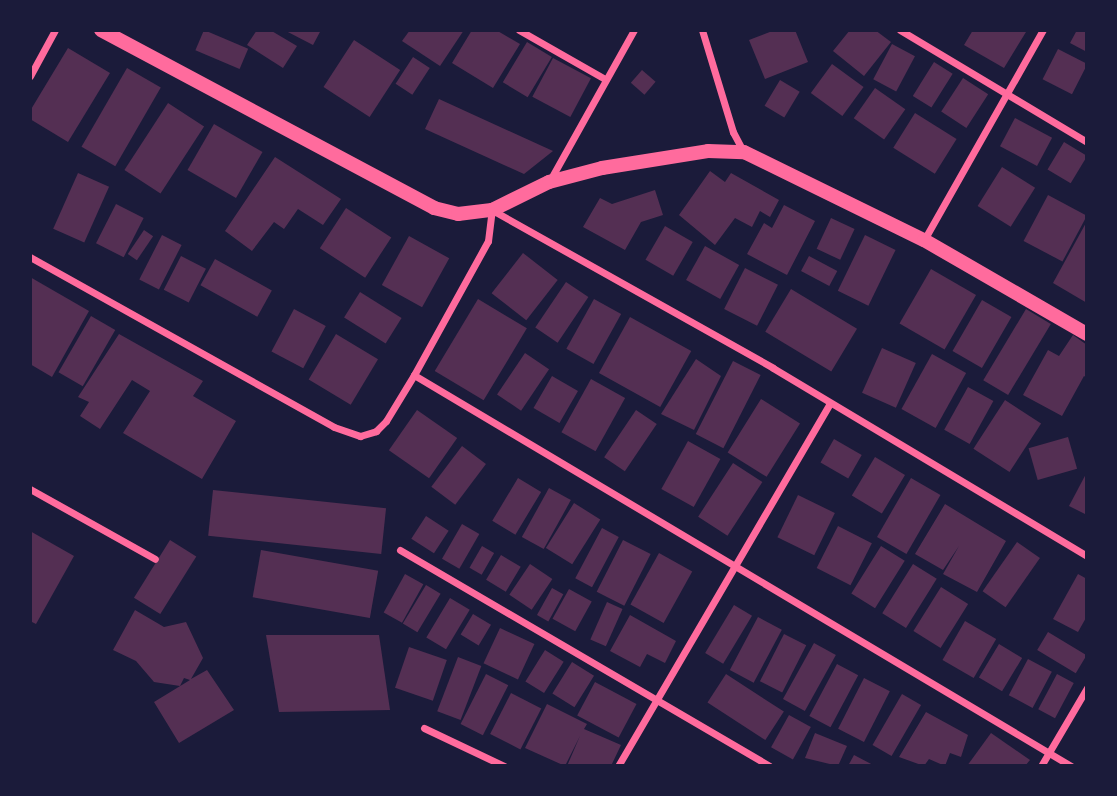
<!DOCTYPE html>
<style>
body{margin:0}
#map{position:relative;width:1117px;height:796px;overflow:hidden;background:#1b1b3a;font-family:"PT Sans",sans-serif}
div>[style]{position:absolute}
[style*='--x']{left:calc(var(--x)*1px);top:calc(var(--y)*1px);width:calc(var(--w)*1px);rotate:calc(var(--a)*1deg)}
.building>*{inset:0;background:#542f53;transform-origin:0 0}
.minor>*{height:7px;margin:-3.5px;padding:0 3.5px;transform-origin:3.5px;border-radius:3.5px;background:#ff6b9d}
.secondary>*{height:14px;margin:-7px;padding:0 7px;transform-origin:7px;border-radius:7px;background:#ff6b9d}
span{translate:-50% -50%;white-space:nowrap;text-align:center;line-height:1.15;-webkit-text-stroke:6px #1b1b3a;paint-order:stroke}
.frame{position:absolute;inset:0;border:32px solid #1b1b3a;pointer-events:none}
</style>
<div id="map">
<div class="building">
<i style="left:204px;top:30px;width:48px;height:22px;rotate:23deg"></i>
<i style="clip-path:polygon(257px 30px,270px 30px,297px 46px,283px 68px,247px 45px)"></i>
<i style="clip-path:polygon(284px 30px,321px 30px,313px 45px)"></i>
<i style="clip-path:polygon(410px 30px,464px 30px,440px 66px,402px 41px)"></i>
<i style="clip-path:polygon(472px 30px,496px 30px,520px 44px,493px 88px,452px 63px)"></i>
<i style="clip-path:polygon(775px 30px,795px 30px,808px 62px,765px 79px,749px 40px)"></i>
<i style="clip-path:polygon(850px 30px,875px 30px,891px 42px,864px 76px,833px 51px)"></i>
<i style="clip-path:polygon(973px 30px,1022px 30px,1026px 32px,1004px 68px,964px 45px)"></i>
<i style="clip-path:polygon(1077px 30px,1087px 30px,1087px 52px,1070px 43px)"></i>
<i style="left:354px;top:40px;width:55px;height:56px;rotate:33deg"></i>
<i style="left:527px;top:42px;width:29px;height:47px;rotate:31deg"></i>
<i style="left:892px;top:44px;width:26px;height:40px;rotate:28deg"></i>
<i style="clip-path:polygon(68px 48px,110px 73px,68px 142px,30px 119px,30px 111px)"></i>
<i style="left:1058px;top:49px;width:33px;height:34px;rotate:27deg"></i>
<i style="left:413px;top:57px;width:20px;height:32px;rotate:33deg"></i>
<i style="left:553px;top:58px;width:43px;height:44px;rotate:28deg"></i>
<i style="left:934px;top:62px;width:22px;height:40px;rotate:32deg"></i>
<i style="left:832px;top:64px;width:39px;height:36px;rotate:36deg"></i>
<i style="left:127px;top:68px;width:39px;height:91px;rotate:30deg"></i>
<i style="left:642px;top:70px;width:18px;height:17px;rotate:41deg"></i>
<i style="left:963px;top:78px;width:30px;height:40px;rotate:33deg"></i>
<i style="left:780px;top:80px;width:23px;height:30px;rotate:31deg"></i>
<i style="left:875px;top:88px;width:37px;height:37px;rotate:35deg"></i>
<i style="clip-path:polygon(439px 99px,553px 151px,524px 174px,425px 129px)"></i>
<i style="left:168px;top:103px;width:43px;height:80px;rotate:33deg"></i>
<i style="left:915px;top:113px;width:49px;height:41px;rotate:32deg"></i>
<i style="left:1015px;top:118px;width:42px;height:32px;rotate:28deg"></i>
<i style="left:214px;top:124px;width:56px;height:53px;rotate:30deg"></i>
<i style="left:1064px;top:142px;width:27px;height:32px;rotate:31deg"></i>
<i style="clip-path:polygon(275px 157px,341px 199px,323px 225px,298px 209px,284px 229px,274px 222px,252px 251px,225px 231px)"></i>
<i style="left:1002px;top:167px;width:39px;height:46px;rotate:32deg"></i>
<i style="clip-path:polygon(710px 171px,725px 182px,731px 173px,779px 200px,770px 217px,760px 211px,752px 227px,735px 218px,715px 245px,679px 215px)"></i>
<i style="left:78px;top:173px;width:34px;height:61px;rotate:24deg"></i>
<i style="clip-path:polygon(655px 190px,663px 215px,641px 222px,625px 250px,583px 227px,600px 198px,612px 204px)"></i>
<i style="left:1048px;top:195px;width:44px;height:52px;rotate:28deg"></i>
<i style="left:116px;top:204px;width:31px;height:44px;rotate:27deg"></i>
<i style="clip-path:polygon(784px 205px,815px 221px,787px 275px,747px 254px,764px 223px,772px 228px)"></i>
<i style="left:346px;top:208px;width:54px;height:48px;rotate:33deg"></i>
<i style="left:831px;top:218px;width:26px;height:34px;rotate:25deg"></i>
<i style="clip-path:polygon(1087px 221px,1087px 303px,1053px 283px)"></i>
<i style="left:665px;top:226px;width:32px;height:39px;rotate:30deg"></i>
<i style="left:144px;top:230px;width:11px;height:29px;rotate:34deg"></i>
<i style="left:162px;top:235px;width:22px;height:50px;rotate:27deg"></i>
<i style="left:865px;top:235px;width:34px;height:62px;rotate:26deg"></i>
<i style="left:409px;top:236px;width:46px;height:56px;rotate:29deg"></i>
<i style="left:705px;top:246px;width:39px;height:39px;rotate:29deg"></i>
<i style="left:523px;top:253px;width:44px;height:51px;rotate:38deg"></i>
<i style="left:181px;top:256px;width:28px;height:38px;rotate:27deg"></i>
<i style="left:809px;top:256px;width:32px;height:17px;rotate:28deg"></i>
<i style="left:215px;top:259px;width:65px;height:30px;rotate:29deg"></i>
<i style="left:745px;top:268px;width:37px;height:46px;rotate:27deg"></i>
<i style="left:931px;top:269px;width:52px;height:63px;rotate:30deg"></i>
<i style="clip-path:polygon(30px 277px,89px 311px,52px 377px,30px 364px)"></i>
<i style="left:566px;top:282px;width:27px;height:55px;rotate:34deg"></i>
<i style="left:791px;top:289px;width:77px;height:50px;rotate:31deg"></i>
<i style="left:360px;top:292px;width:49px;height:30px;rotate:32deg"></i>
<i style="left:478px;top:299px;width:57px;height:84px;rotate:31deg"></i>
<i style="left:594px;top:299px;width:31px;height:57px;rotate:29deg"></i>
<i style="left:982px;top:300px;width:34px;height:59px;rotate:30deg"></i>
<i style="left:294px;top:309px;width:36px;height:48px;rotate:28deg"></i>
<i style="left:1026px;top:309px;width:29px;height:83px;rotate:31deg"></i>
<i style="left:91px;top:316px;width:28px;height:65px;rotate:30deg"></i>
<i style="left:630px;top:317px;width:70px;height:64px;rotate:29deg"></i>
<i style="clip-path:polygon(119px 334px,203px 381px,193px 396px,236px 421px,202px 479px,123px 433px,150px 391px,132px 380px,100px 429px,80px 416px,89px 402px,78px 397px)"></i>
<i style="left:336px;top:334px;width:49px;height:53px;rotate:31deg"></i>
<i style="clip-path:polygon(1073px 335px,1087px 345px,1087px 378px,1084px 376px,1062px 416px,1023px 395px,1048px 350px,1059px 356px)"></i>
<i style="left:882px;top:348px;width:37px;height:49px;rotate:24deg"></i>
<i style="left:525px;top:353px;width:29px;height:50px;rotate:34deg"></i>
<i style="left:932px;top:354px;width:39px;height:63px;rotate:29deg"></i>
<i style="clip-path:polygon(696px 359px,721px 376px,694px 430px,661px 414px)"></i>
<i style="left:733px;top:361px;width:31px;height:82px;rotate:27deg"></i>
<i style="left:552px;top:376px;width:30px;height:37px;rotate:30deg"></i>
<i style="left:591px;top:379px;width:39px;height:61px;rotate:29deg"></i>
<i style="left:968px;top:387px;width:29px;height:49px;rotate:29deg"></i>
<i style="left:761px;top:399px;width:46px;height:63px;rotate:32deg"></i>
<i style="left:1005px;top:400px;width:43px;height:58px;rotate:33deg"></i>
<i style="left:417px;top:410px;width:49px;height:49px;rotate:35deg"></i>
<i style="left:636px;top:410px;width:25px;height:57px;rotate:34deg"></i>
<i style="left:1068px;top:437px;width:33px;height:41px;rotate:74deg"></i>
<i style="left:834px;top:439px;width:32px;height:27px;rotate:30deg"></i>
<i style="left:688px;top:441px;width:37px;height:55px;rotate:29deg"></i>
<i style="left:462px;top:446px;width:30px;height:51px;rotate:37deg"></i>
<i style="left:875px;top:457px;width:35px;height:45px;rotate:31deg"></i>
<i style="left:733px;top:463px;width:35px;height:64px;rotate:33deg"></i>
<i style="clip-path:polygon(1087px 472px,1087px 515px,1069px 506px)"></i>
<i style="left:518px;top:478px;width:27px;height:50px;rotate:31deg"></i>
<i style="left:911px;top:478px;width:34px;height:68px;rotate:30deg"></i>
<i style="left:549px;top:488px;width:25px;height:56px;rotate:29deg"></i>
<i style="left:213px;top:490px;width:174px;height:46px;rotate:6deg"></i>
<i style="left:798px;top:495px;width:41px;height:47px;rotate:26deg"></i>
<i style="left:574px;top:503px;width:31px;height:53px;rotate:32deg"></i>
<i style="clip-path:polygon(945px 504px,1006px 541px,977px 592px,943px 574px,959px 546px,943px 570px,915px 554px)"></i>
<i style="left:426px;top:516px;width:27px;height:27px;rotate:33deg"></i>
<i style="left:462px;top:524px;width:20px;height:40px;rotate:30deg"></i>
<i style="left:838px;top:526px;width:38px;height:47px;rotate:27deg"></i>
<i style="left:602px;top:528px;width:19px;height:57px;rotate:28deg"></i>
<i style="clip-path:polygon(30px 531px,74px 556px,36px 624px,30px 621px)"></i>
<i style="left:170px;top:540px;width:31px;height:68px;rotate:32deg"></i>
<i style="left:623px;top:540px;width:31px;height:58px;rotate:27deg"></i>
<i style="left:1017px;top:542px;width:28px;height:60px;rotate:35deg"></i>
<i style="left:482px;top:546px;width:14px;height:25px;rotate:30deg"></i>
<i style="left:881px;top:546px;width:28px;height:56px;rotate:32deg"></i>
<i style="left:261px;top:550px;width:119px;height:48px;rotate:10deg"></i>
<i style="left:659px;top:553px;width:38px;height:59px;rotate:29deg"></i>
<i style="left:501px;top:555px;width:23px;height:29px;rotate:31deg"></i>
<i style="left:530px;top:564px;width:27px;height:37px;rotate:34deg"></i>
<i style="left:913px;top:564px;width:28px;height:58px;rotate:32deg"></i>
<i style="left:405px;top:574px;width:21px;height:44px;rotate:29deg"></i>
<i style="clip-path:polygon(1078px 574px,1087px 579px,1087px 616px,1078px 632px,1053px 619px)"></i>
<i style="left:426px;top:585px;width:17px;height:45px;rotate:31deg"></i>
<i style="left:941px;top:587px;width:32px;height:52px;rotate:32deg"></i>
<i style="left:552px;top:588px;width:13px;height:31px;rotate:29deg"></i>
<i style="left:569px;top:589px;width:26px;height:34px;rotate:29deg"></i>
<i style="left:450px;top:598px;width:23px;height:46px;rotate:31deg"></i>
<i style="left:607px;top:602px;width:17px;height:41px;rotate:24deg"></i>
<i style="left:734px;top:605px;width:21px;height:56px;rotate:31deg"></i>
<i style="clip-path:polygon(135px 610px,164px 627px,186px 622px,203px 658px,191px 679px,207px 670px,234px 710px,179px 743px,154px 702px,190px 680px,184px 678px,180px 686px,154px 682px,136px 661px,113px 650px)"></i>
<i style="left:473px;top:614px;width:21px;height:24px;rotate:31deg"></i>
<i style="clip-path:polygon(630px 615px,676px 641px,665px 663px,647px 654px,640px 667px,610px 651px)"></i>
<i style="left:758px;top:617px;width:27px;height:60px;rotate:28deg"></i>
<i style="left:965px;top:621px;width:36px;height:45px;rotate:30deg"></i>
<i style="left:500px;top:628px;width:38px;height:39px;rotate:25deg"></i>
<i style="left:1048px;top:632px;width:45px;height:21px;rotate:31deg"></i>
<i style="left:784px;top:634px;width:25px;height:53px;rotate:27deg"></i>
<i style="clip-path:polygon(266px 635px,379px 635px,390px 710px,279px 712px)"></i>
<i style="left:814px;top:643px;width:25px;height:64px;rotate:29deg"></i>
<i style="left:999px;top:644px;width:27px;height:39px;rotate:31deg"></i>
<i style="left:409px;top:647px;width:40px;height:43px;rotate:19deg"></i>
<i style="left:545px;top:650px;width:22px;height:37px;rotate:32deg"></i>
<i style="left:458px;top:657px;width:25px;height:58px;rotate:21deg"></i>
<i style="left:1028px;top:659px;width:27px;height:41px;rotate:28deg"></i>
<i style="left:572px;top:662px;width:26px;height:37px;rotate:32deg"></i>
<i style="left:837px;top:664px;width:24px;height:59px;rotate:28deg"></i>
<i style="left:486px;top:674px;width:25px;height:56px;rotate:27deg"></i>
<i style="left:726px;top:674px;width:69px;height:34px;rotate:33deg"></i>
<i style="left:1057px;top:674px;width:19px;height:40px;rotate:28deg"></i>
<i style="left:864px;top:678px;width:29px;height:57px;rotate:27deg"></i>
<i style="left:595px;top:682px;width:47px;height:38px;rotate:28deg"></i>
<i style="left:511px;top:693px;width:34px;height:46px;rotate:27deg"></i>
<i style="left:902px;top:694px;width:22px;height:59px;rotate:30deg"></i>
<i style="clip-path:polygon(547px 704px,587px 724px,584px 729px,621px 745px,611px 766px,567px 766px,580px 736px,565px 766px,525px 748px)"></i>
<i style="clip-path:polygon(926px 712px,968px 735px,961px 757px,950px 753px,945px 766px,929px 759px,924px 766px,899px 757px)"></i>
<i style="left:789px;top:715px;width:25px;height:37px;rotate:29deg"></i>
<i style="clip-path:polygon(815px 733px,847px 746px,838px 766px,805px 758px)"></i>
<i style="clip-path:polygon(991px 733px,1030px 760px,1025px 766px,967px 766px)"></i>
<i style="clip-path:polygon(854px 755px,875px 766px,848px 766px)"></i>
</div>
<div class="minor">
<i style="--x:519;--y:30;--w:99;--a:29.7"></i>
<i style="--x:702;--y:30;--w:107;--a:73.1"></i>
<i style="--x:733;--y:132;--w:21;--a:62"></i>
<i style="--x:900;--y:30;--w:218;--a:30.9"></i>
<i style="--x:30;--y:76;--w:52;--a:-61.5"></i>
<i style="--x:549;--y:182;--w:174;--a:-60.8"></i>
<i style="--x:924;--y:240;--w:241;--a:-60.5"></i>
<i style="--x:30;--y:257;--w:348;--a:29.2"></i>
<i style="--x:334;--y:427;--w:28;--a:19"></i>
<i style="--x:360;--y:436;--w:17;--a:-17"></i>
<i style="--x:376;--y:431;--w:14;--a:-45"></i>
<i style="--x:386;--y:421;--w:54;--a:-58.7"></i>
<i style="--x:414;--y:375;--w:153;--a:-61.1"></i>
<i style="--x:488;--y:241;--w:31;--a:-83"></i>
<i style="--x:492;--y:210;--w:322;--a:29.3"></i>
<i style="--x:773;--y:368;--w:366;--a:30.9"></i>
<i style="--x:414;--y:375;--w:765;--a:30.76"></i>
<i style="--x:30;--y:489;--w:143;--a:29.2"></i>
<i style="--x:400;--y:550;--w:428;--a:30.3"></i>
<i style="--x:424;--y:728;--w:89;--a:25.4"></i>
<i style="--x:618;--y:766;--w:420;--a:-59.7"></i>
<i style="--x:1041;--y:766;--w:91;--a:-59.5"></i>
</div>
<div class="secondary">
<i style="--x:101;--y:30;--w:378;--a:28.1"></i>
<i style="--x:434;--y:208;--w:25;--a:14"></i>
<i style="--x:458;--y:214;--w:34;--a:-7"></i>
<i style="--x:492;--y:210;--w:64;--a:-26.2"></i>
<i style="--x:549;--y:182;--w:55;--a:-14.8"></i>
<i style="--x:602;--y:168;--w:107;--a:-9.1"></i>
<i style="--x:708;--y:151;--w:36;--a:2"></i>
<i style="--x:744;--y:152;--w:200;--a:26.1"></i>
<i style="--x:924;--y:240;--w:188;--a:30"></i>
</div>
<div class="frame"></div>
</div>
